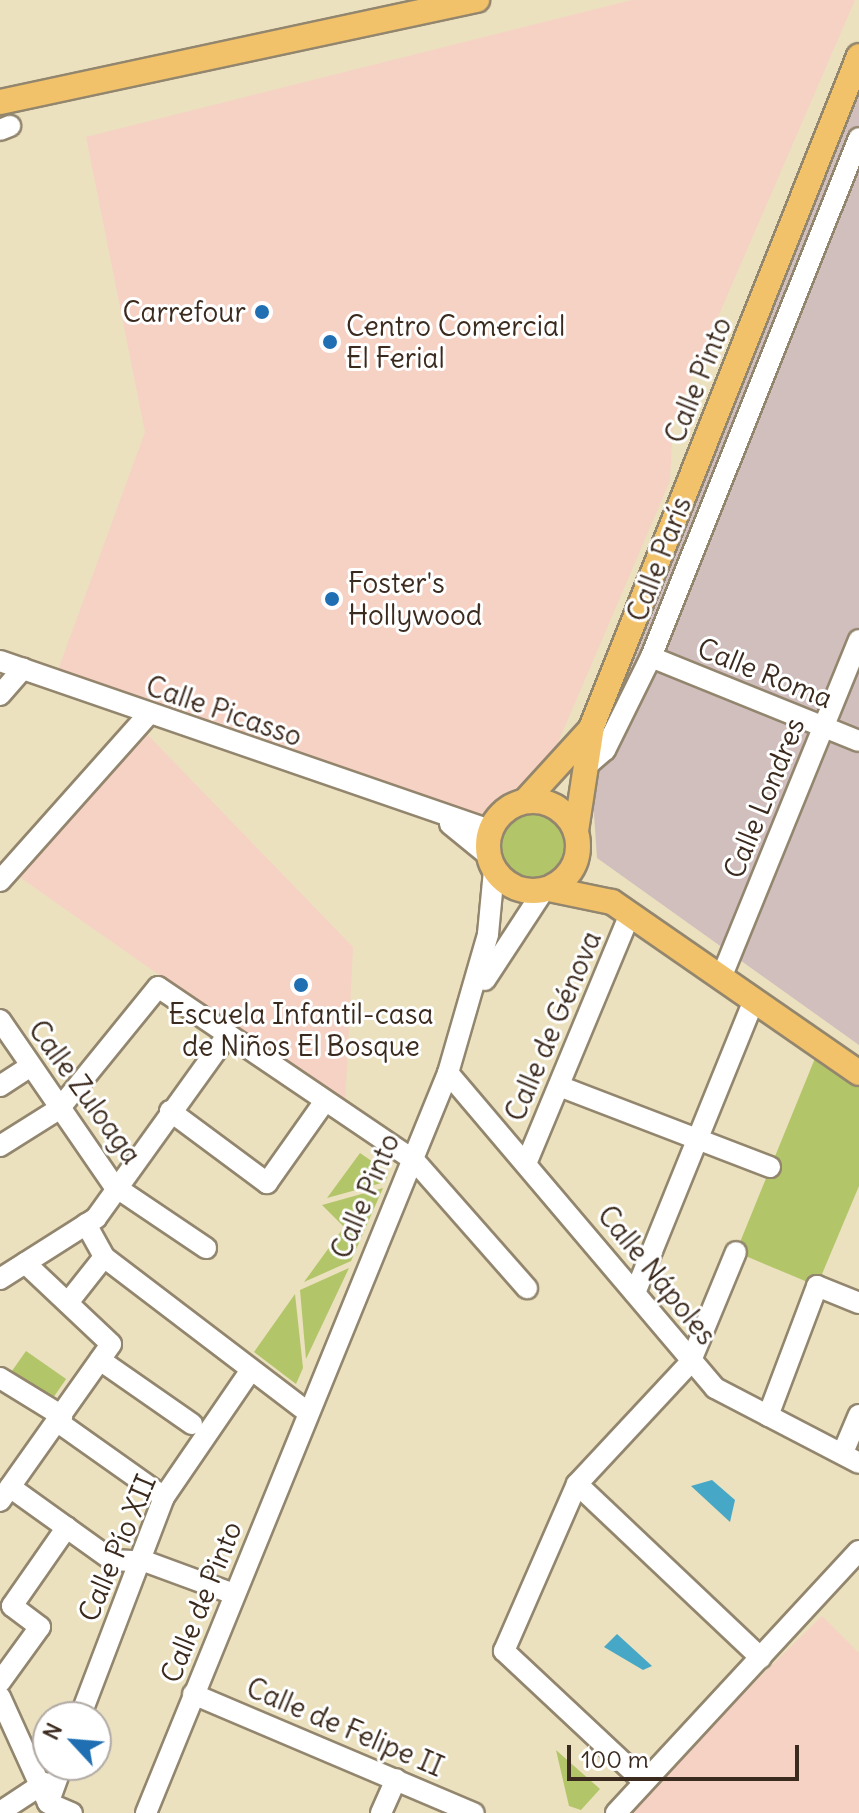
<!DOCTYPE html>
<meta charset="utf-8">
<style>
body{margin:0}
#map{position:relative;width:859px;height:1813px;overflow:hidden;background:#ebe1bf;font-family:Delius,sans-serif}
div>[style]{position:absolute}
[style*='--x']{left:calc(var(--x)*1px);top:calc(var(--y)*1px);width:calc(var(--w)*1px);rotate:calc(var(--a)*1deg)}
.built>*{inset:0;background:#f6d2c4}
.industrial>*{inset:0;background:#d1bfbe}
.green>*{inset:0;background:#b3c569;transform-origin:0 0}
.round{border-radius:50%}
.water>*{inset:0;background:#47a7c6}
.roads{filter:drop-shadow(2px 0 #93866e) drop-shadow(-2px 0 #93866e) drop-shadow(0 2px #93866e) drop-shadow(0 -2px #93866e)}
.minor>*{height:20px;margin:-10px;padding:0 10px;transform-origin:10px;border-radius:10px;background:#fff}
.major>*{height:24px;margin:-12px;padding:0 12px;transform-origin:12px;border-radius:12px;background:#f2c26a}
.major>.ring{margin:-12px;padding:0;box-sizing:content-box;background:none;border:24px solid #f2c26a;border-radius:50%}
.dots>*{width:22px;height:22px;translate:-50% -50%;box-sizing:border-box;border:4px solid #fff;border-radius:50%}
span{translate:-50% -50%;white-space:nowrap;text-align:center;line-height:1.15;-webkit-text-stroke:6px #fff;paint-order:stroke}
.poi-label{font-size:28px;color:#3b2a1e}
.right{translate:-100% -50%;text-align:right}
.left{translate:0 -50%;text-align:left}
.street-label{font-size:28px;color:#3b2a1e}
.north{position:absolute;left:32px;top:1701px;width:80px;height:80px;box-sizing:border-box;background:#fff;border:2px solid #b1aaa5;border-radius:50%;rotate:296deg;font-size:22px;font-weight:700;line-height:32px;text-align:center;color:#3b2a1e}
.north::after{content:'';display:block;margin:auto;width:28px;height:36px;background:#1f6fb2;clip-path:polygon(50% 0,100% 100%,50% 72%,0 100%)}
.scale{position:absolute;left:567px;top:1745px;width:232px;height:36px;box-sizing:border-box;border:4px solid #3b2a1e;border-top:0;padding-left:10px;font-size:24px;line-height:28px;white-space:nowrap;color:#3b2a1e;-webkit-text-stroke:6px #fff;paint-order:stroke}
</style>
<div id="map">
<div class="built">
<i style="clip-path:polygon(632px 0,855px 0,673px 421px,670px 481px,551px 759px,522px 790px,480px 815px,58px 670px,145px 432px,86px 137px)"></i>
<i style="clip-path:polygon(145px 732px,353px 947px,345px 1105px,15px 874px)"></i>
<i style="clip-path:polygon(822px 1616px,859px 1653px,859px 1813px,622px 1813px)"></i>
</div>
<div class="industrial">
<i style="clip-path:polygon(859px 87px,859px 1045px,597px 858px,591px 770px)"></i>
</div>
<div class="green">
<i class="round" style="left:498px;top:814px;width:68px;height:68px"></i>
<i style="clip-path:polygon(820px 1046px,859px 1073px,859px 1186px,817px 1286px,736px 1252px)"></i>
<i style="clip-path:polygon(360px 1153px,389px 1173px,385px 1182px,327px 1198px)"></i>
<i style="clip-path:polygon(383px 1188px,351px 1261px,304px 1282px,344px 1227px,322px 1205px)"></i>
<i style="clip-path:polygon(349px 1268px,306px 1359px,300px 1290px)"></i>
<i style="clip-path:polygon(295px 1294px,303px 1368px,296px 1384px,254px 1352px)"></i>
<i style="left:26px;top:1351px;width:49px;height:26px;rotate:35deg"></i>
<i style="clip-path:polygon(556px 1750px,600px 1789px,581px 1810px,569px 1806px)"></i>
</div>
<div class="water">
<i style="clip-path:polygon(712px 1480px,735px 1500px,730px 1522px,691px 1486px)"></i>
<i style="clip-path:polygon(617px 1634px,652px 1666px,643px 1670px,604px 1647px)"></i>
</div>
<div class="roads">
<div class="minor">
<i style="--x:0;--y:130;--w:11;--a:-22"></i>
<i style="--x:651;--y:657;--w:224;--a:22"></i>
<i style="--x:0;--y:661;--w:518;--a:19.03"></i>
<i style="--x:0;--y:695;--w:35;--a:-49"></i>
<i style="--x:584;--y:768;--w:28;--a:-41"></i>
<i style="--x:605;--y:750;--w:104;--a:-63.7"></i>
<i style="--x:651;--y:657;--w:559;--a:-68.16"></i>
<i style="--x:450;--y:824;--w:49;--a:39.2"></i>
<i style="--x:0;--y:881;--w:224;--a:-48.3"></i>
<i style="--x:721;--y:978;--w:365;--a:-67.8"></i>
<i style="--x:485;--y:980;--w:108;--a:-56.8"></i>
<i style="--x:0;--y:1020;--w:201;--a:55.5"></i>
<i style="--x:114;--y:1186;--w:111;--a:34"></i>
<i style="--x:448;--y:1073;--w:413;--a:49.7"></i>
<i style="--x:715;--y:1388;--w:162;--a:27.5"></i>
<i style="--x:0;--y:1086;--w:37;--a:-33"></i>
<i style="--x:559;--y:1086;--w:226;--a:21"></i>
<i style="--x:170;--y:1111;--w:121;--a:36.6"></i>
<i style="--x:267;--y:1183;--w:97;--a:-54.7"></i>
<i style="--x:0;--y:1146;--w:70;--a:-32.1"></i>
<i style="--x:59;--y:1109;--w:157;--a:-50.9"></i>
<i style="--x:158;--y:987;--w:309;--a:34.1"></i>
<i style="--x:414;--y:1160;--w:171;--a:48.6"></i>
<i style="--x:528;--y:1159;--w:265;--a:-67.4"></i>
<i style="--x:86;--y:1224;--w:38;--a:61"></i>
<i style="--x:0;--y:1279;--w:114;--a:-32.4"></i>
<i style="--x:96;--y:1218;--w:223;--a:-54.3"></i>
<i style="--x:635;--y:1293;--w:316;--a:-67.9"></i>
<i style="--x:70;--y:1300;--w:55;--a:-51.7"></i>
<i style="--x:104;--y:1257;--w:254;--a:37.3"></i>
<i style="--x:100;--y:1360;--w:112;--a:34.8"></i>
<i style="--x:0;--y:1378;--w:73;--a:31.5"></i>
<i style="--x:768;--y:1416;--w:139;--a:-69.3"></i>
<i style="--x:817;--y:1286;--w:45;--a:22"></i>
<i style="--x:58;--y:1422;--w:130;--a:35.3"></i>
<i style="--x:844;--y:1450;--w:38;--a:-67"></i>
<i style="--x:577;--y:1484;--w:253;--a:43.4"></i>
<i style="--x:10;--y:1487;--w:125;--a:35.6"></i>
<i style="--x:112;--y:1560;--w:35;--a:3"></i>
<i style="--x:147;--y:1562;--w:93;--a:20.2"></i>
<i style="--x:0;--y:1501;--w:192;--a:-54.7"></i>
<i style="--x:111;--y:1344;--w:118;--a:-136.7"></i>
<i style="--x:0;--y:1682;--w:68;--a:-54"></i>
<i style="--x:40;--y:1627;--w:35;--a:-143"></i>
<i style="--x:12;--y:1606;--w:96;--a:-55.2"></i>
<i style="--x:193;--y:1694;--w:305;--a:23"></i>
<i style="--x:0;--y:1697;--w:116;--a:65.6"></i>
<i style="--x:80;--y:1717;--w:235;--a:-69.1"></i>
<i style="--x:164;--y:1497;--w:154;--a:-55.6"></i>
<i style="--x:644;--y:1782;--w:192;--a:-136.9"></i>
<i style="--x:504;--y:1651;--w:182;--a:-66.4"></i>
<i style="--x:577;--y:1484;--w:166;--a:-47"></i>
<i style="--x:690;--y:1363;--w:120;--a:-67.5"></i>
<i style="--x:49;--y:1801;--w:38;--a:-70"></i>
<i style="--x:48;--y:1803;--w:26;--a:23"></i>
<i style="--x:0;--y:1812;--w:53;--a:-33.4"></i>
<i style="--x:146;--y:1813;--w:799;--a:-67.8"></i>
<i style="--x:448;--y:1073;--w:145;--a:-73.9"></i>
<i style="--x:488;--y:934;--w:64;--a:-84.6"></i>
<i style="--x:381;--y:1813;--w:37;--a:-66"></i>
<i style="--x:616;--y:1813;--w:357;--a:-47.2"></i>
</div>
<div class="major">
<i style="--x:0;--y:102;--w:488;--a:-12.1"></i>
<i class="ring" style="left:488px;top:801px;width:66px;height:66px"></i>
<i style="--x:525;--y:801;--w:93;--a:-47.6"></i>
<i style="--x:576;--y:831;--w:106;--a:-81.3"></i>
<i style="--x:592;--y:726;--w:721;--a:-68.27"></i>
<i style="--x:549;--y:889;--w:64;--a:11.7"></i>
<i style="--x:612;--y:902;--w:300;--a:34.7"></i>
</div>
</div>
<div class="dots">
<i style="left:262px;top:312px;background:#1f6fb2"></i>
<i style="left:330px;top:342px;background:#1f6fb2"></i>
<i style="left:332px;top:599px;background:#1f6fb2"></i>
<i style="left:301px;top:985px;background:#1f6fb2"></i>
</div>
<div class="poi-label">
<span class="right" style="left:246px;top:312px">Carrefour</span>
<span class="left" style="left:346px;top:342px">Centro Comercial<br>El Ferial</span>
<span class="left" style="left:348px;top:599px">Foster's<br>Hollywood</span>
<span style="left:301px;top:1030px">Escuela Infantil-casa<br>de Niños El Bosque</span>
</div>
<div class="street-label">
<span style="left:698px;top:380px;rotate:-68deg">Calle Pinto</span>
<span style="left:659px;top:559px;rotate:-69deg">Calle París</span>
<span style="left:765px;top:673px;rotate:22deg">Calle Roma</span>
<span style="left:224px;top:711px;rotate:19deg">Calle Picasso</span>
<span style="left:764px;top:798px;rotate:-68deg">Calle Londres</span>
<span style="left:553px;top:1026px;rotate:-67deg">Calle de Génova</span>
<span style="left:85px;top:1092px;rotate:54deg">Calle Zuloaga</span>
<span style="left:365px;top:1196px;rotate:-67deg">Calle Pinto</span>
<span style="left:657px;top:1275px;rotate:51deg">Calle Nápoles</span>
<span style="left:117px;top:1548px;rotate:-67deg">Calle Pío XII</span>
<span style="left:201px;top:1602px;rotate:-68deg">Calle de Pinto</span>
<span style="left:345px;top:1727px;rotate:23deg">Calle de Felipe II</span>
</div>
<div class="north">N</div>
<div class="scale">100 m</div>
</div>
